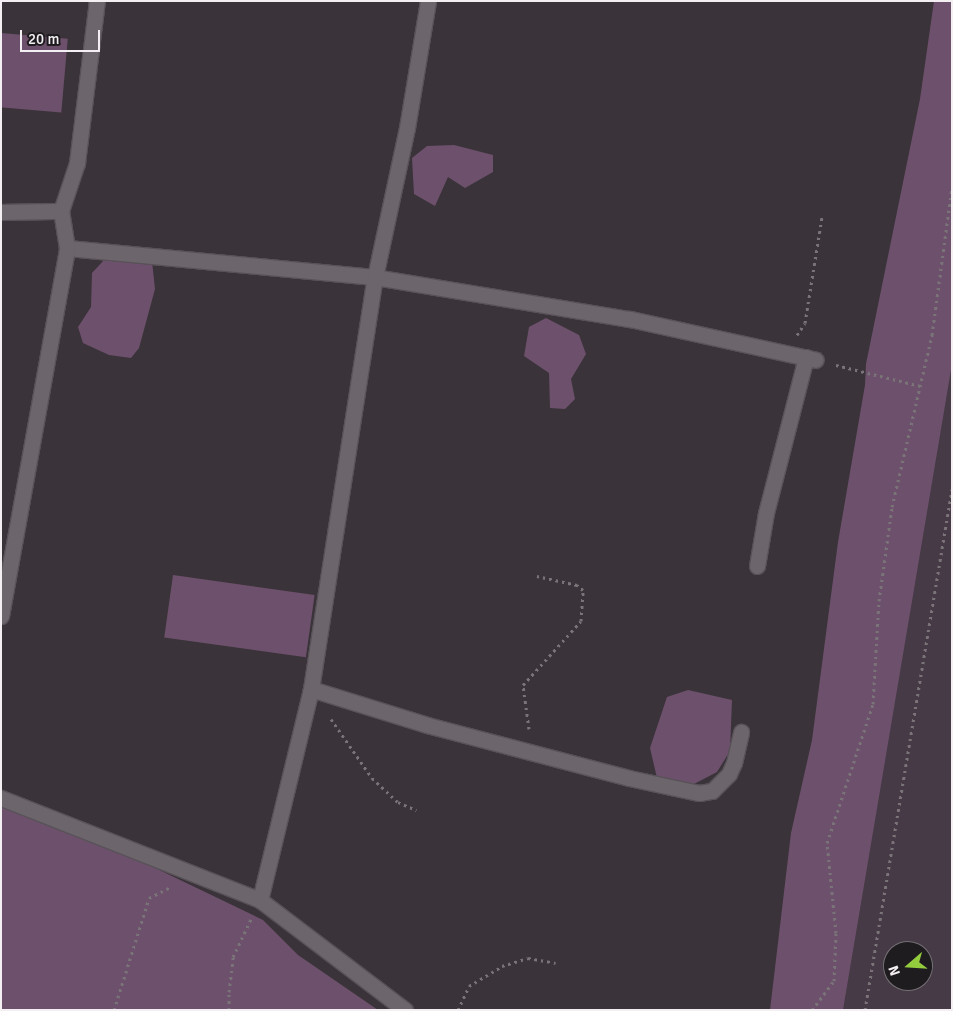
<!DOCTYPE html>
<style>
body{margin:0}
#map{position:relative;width:953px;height:1011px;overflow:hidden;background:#3a3339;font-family:Signika,sans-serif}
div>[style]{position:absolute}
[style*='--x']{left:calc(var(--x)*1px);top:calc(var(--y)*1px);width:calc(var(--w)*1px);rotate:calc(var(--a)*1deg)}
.built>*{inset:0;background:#463a46}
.green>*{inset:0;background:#6d516c;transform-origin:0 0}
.path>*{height:3px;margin-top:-1.5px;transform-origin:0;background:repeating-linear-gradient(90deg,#7a7479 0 2.5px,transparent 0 6.5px)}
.roads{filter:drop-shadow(1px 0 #585258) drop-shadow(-1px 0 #585258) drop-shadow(0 1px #585258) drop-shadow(0 -1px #585258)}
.street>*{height:15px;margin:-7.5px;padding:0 7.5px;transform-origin:7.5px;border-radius:7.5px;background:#6c656c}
span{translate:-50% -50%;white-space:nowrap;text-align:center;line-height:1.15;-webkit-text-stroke:4.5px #1f1c1f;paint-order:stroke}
.frame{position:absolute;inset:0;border:2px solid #f3eff3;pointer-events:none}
.north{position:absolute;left:883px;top:941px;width:50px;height:50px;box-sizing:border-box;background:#1f1c1f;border:1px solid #747074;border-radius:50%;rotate:251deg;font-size:14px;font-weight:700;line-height:20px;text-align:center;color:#f3eff3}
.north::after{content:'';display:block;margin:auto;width:18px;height:22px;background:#93cc3d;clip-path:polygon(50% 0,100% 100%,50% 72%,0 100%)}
.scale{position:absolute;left:20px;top:30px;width:80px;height:22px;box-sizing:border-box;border:2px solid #f3eff3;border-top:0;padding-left:6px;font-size:15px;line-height:18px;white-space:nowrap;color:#f3eff3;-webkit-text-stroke:4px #1f1c1f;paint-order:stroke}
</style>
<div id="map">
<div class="built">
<i style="clip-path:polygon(evenodd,952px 364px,952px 1010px,843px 1010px,928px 501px,952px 364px,893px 951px,923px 951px,923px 981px,893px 981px,893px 951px)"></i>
</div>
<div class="green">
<i style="clip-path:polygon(934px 1px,952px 1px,952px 364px,843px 1010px,770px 1010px,791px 833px,812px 740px,838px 542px,865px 385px,866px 364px,920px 99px)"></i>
<i style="left:1px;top:33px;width:67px;height:74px;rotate:5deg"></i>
<i style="clip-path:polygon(454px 145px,493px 155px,493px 172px,465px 188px,448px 177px,435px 206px,414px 194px,412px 158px,427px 146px)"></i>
<i style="clip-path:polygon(104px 260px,152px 261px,155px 289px,139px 348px,131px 358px,109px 355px,83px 343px,78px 327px,91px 307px,92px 273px)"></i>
<i style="clip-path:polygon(546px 318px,579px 335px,586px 354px,571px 379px,575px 399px,565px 409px,550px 408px,549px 373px,524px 356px,529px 327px)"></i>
<i style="left:173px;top:575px;width:143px;height:63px;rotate:8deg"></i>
<i style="clip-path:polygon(688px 690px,732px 700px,730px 751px,717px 772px,694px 784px,657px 778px,650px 748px,667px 697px)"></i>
<i style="clip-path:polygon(1px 801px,122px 852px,263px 920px,298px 955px,378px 1010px,1px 1010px)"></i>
</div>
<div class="path">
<i style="--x:797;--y:335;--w:14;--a:-56"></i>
<i style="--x:805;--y:323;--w:107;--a:-80.9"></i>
<i style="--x:836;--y:365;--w:87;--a:14"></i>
<i style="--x:331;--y:719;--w:72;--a:55.2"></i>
<i style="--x:372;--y:778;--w:35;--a:43"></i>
<i style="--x:398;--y:802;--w:20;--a:24"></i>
<i style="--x:529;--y:729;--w:44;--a:-97.8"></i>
<i style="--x:523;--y:685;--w:86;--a:-47.8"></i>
<i style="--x:581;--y:621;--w:31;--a:-86"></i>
<i style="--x:583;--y:590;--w:8;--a:-140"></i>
<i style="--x:577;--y:585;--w:41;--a:-167.3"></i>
<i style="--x:114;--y:1010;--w:117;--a:-72.6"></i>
<i style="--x:149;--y:898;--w:25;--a:-27"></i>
<i style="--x:229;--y:1010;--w:18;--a:-90"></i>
<i style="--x:229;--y:992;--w:35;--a:-83"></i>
<i style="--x:233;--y:957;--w:42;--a:-64.7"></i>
<i style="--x:458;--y:1010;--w:26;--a:-65"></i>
<i style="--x:469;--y:986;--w:39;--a:-31"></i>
<i style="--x:502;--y:966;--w:27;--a:-17"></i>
<i style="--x:528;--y:958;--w:28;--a:10"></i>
<i style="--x:812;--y:1010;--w:36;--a:-53"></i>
<i style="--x:834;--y:981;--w:48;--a:-87.6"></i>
<i style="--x:836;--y:933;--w:90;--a:-95.7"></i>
<i style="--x:827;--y:843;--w:146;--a:-71.7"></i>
<i style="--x:873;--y:704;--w:103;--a:-86.7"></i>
<i style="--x:879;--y:601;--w:95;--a:-82.1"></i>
<i style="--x:892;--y:507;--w:177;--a:-76.9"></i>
<i style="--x:932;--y:335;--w:148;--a:-82.3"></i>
<i style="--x:865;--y:1010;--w:528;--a:-80.52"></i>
</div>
<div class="roads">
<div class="street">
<i style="--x:1;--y:212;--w:60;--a:-1"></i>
<i style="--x:67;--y:248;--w:309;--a:5.4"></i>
<i style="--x:375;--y:277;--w:258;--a:9.4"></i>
<i style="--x:630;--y:319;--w:190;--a:12.4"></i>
<i style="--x:757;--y:566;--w:54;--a:-80.4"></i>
<i style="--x:766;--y:513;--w:161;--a:-75.6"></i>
<i style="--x:1;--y:616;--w:374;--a:-79.8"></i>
<i style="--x:67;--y:248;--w:37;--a:-99"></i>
<i style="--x:61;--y:211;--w:51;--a:-71.6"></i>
<i style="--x:77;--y:163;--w:163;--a:-83"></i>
<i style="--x:311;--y:689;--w:121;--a:17.2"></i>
<i style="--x:427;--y:725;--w:209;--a:14.7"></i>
<i style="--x:629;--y:778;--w:72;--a:12.1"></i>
<i style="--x:699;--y:793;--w:13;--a:-9"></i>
<i style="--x:712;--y:791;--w:24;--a:-45"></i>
<i style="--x:729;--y:774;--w:12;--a:-66"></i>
<i style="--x:734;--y:763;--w:32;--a:-77"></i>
<i style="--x:1;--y:798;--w:278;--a:21.5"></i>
<i style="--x:260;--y:900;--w:182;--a:37.2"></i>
<i style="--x:260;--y:900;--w:217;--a:-76.4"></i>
<i style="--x:311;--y:689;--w:417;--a:-81.2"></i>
<i style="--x:375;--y:277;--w:152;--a:-77.9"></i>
<i style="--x:407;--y:128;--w:129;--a:-80.6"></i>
</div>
</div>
<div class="frame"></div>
<div class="north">N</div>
<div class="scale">20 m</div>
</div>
